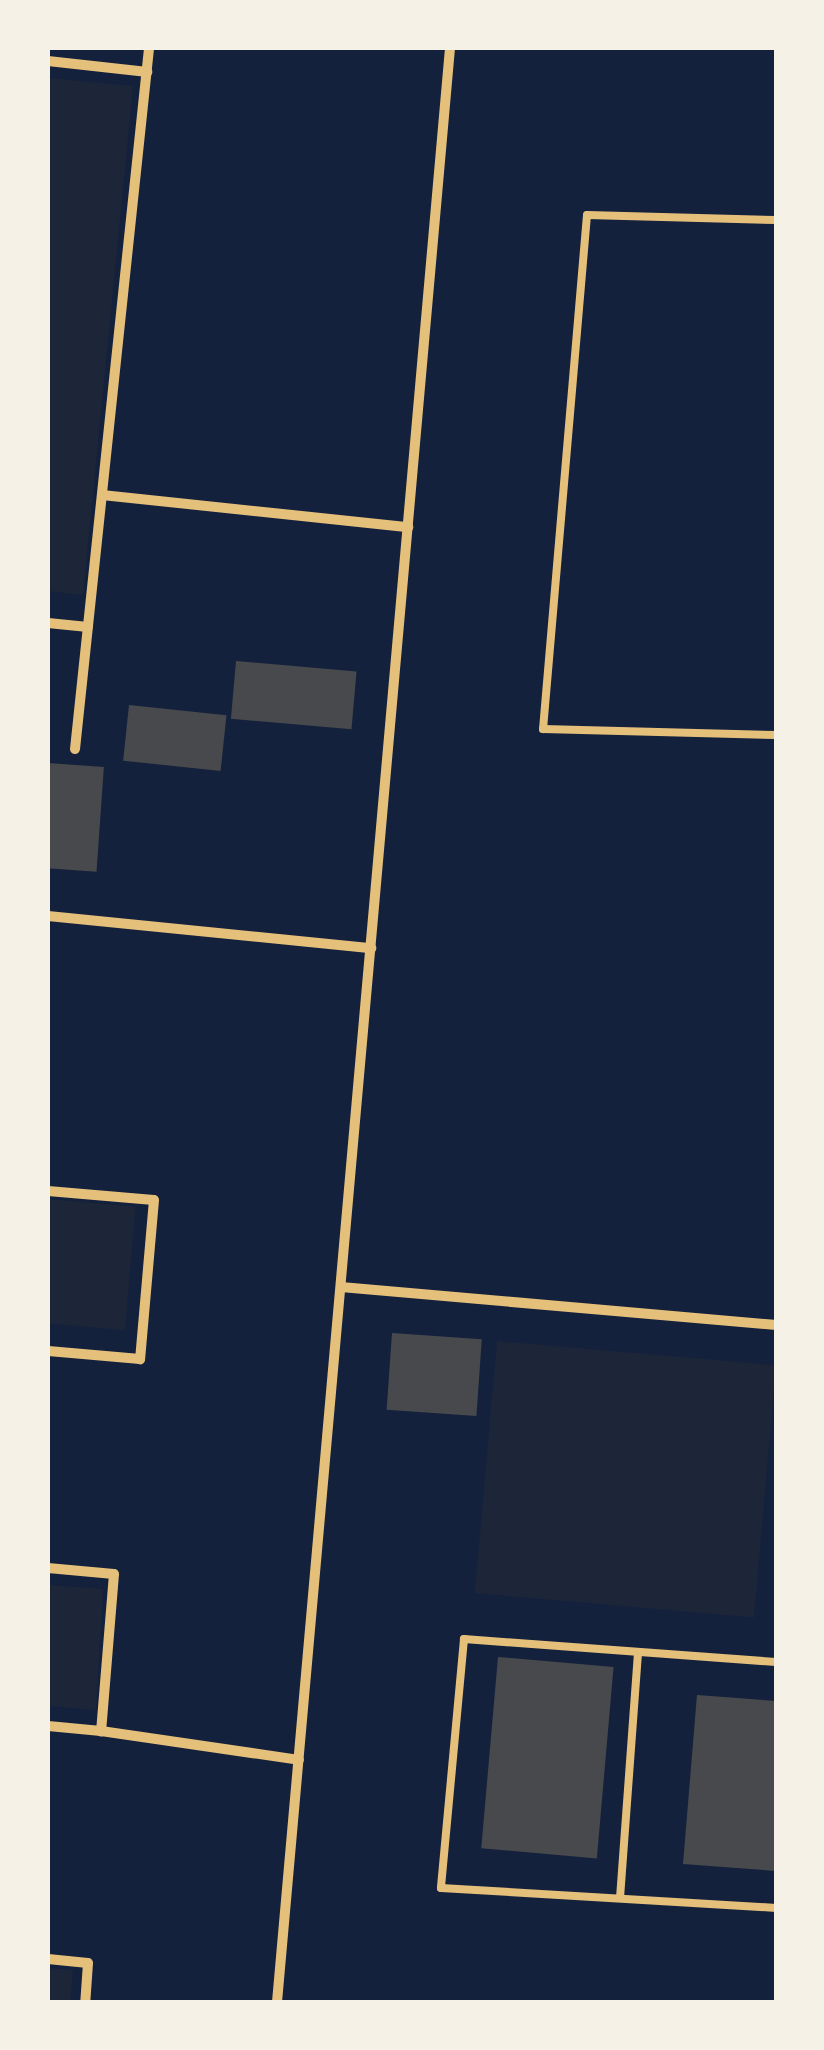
<!DOCTYPE html>
<style>
body{margin:0}
#map{position:relative;width:824px;height:2050px;overflow:hidden;background:#14213d;font-family:Quicksand,sans-serif}
div>[style]{position:absolute}
[style*='--x']{left:calc(var(--x)*1px);top:calc(var(--y)*1px);width:calc(var(--w)*1px);rotate:calc(var(--a)*1deg)}
.green>*{inset:0;background:#1d2539;transform-origin:0 0}
.building>*{inset:0;background:#48494c;transform-origin:0 0}
.service>*{height:8px;margin:-4px;padding:0 4px;transform-origin:4px;border-radius:4px;background:#e5c07b}
.minor>*{height:10px;margin:-5px;padding:0 5px;transform-origin:5px;border-radius:5px;background:#e5c07b}
span{translate:-50% -50%;white-space:nowrap;text-align:center;line-height:1.15;-webkit-text-stroke:9px #f6f1e7;paint-order:stroke}
.frame{position:absolute;inset:0;border:50px solid #f6f1e7;pointer-events:none}
</style>
<div id="map">
<div class="green">
<i style="clip-path:polygon(48px 78px,133px 86px,83px 595px,48px 591px)"></i>
<i style="left:48px;top:1199px;width:88px;height:124px;rotate:5deg"></i>
<i style="left:497px;top:1341px;width:280px;height:253px;rotate:5deg"></i>
<i style="clip-path:polygon(48px 1585px,103px 1589px,96px 1710px,48px 1706px)"></i>
<i style="left:48px;top:1968px;width:25px;height:34px;rotate:5deg"></i>
</div>
<div class="building">
<i style="left:236px;top:661px;width:121px;height:58px;rotate:5deg"></i>
<i style="left:129px;top:705px;width:98px;height:56px;rotate:6deg"></i>
<i style="left:48px;top:763px;width:56px;height:105px;rotate:4deg"></i>
<i style="left:392px;top:1333px;width:90px;height:77px;rotate:4deg"></i>
<i style="left:498px;top:1657px;width:116px;height:192px;rotate:5deg"></i>
<i style="clip-path:polygon(697px 1695px,776px 1701px,776px 1871px,683px 1864px)"></i>
</div>
<div class="service">
<i style="--x:776;--y:220;--w:189;--a:-178.5"></i>
<i style="--x:587;--y:215;--w:516;--a:94.89"></i>
<i style="--x:543;--y:729;--w:233;--a:1.5"></i>
<i style="--x:776;--y:1662;--w:313;--a:-175.8"></i>
<i style="--x:464;--y:1639;--w:250;--a:95.3"></i>
<i style="--x:441;--y:1888;--w:336;--a:3.4"></i>
<i style="--x:620;--y:1898;--w:246;--a:-85.8"></i>
</div>
<div class="minor">
<i style="--x:48;--y:61;--w:100;--a:6.3"></i>
<i style="--x:102;--y:495;--w:308;--a:6"></i>
<i style="--x:48;--y:623;--w:40;--a:5.7"></i>
<i style="--x:75;--y:749;--w:705;--a:-83.97"></i>
<i style="--x:48;--y:916;--w:325;--a:5.7"></i>
<i style="--x:48;--y:1191;--w:106;--a:4.9"></i>
<i style="--x:154;--y:1200;--w:160;--a:95"></i>
<i style="--x:140;--y:1359;--w:92;--a:-175"></i>
<i style="--x:341;--y:1287;--w:437;--a:5"></i>
<i style="--x:48;--y:1568;--w:66;--a:5.2"></i>
<i style="--x:114;--y:1574;--w:158;--a:94.7"></i>
<i style="--x:101;--y:1731;--w:53;--a:-174.6"></i>
<i style="--x:101;--y:1731;--w:200;--a:8.3"></i>
<i style="--x:48;--y:1959;--w:40;--a:5.7"></i>
<i style="--x:88;--y:1963;--w:39;--a:94"></i>
<i style="--x:277;--y:2002;--w:1962;--a:-84.94"></i>
</div>
<div class="frame"></div>
</div>
